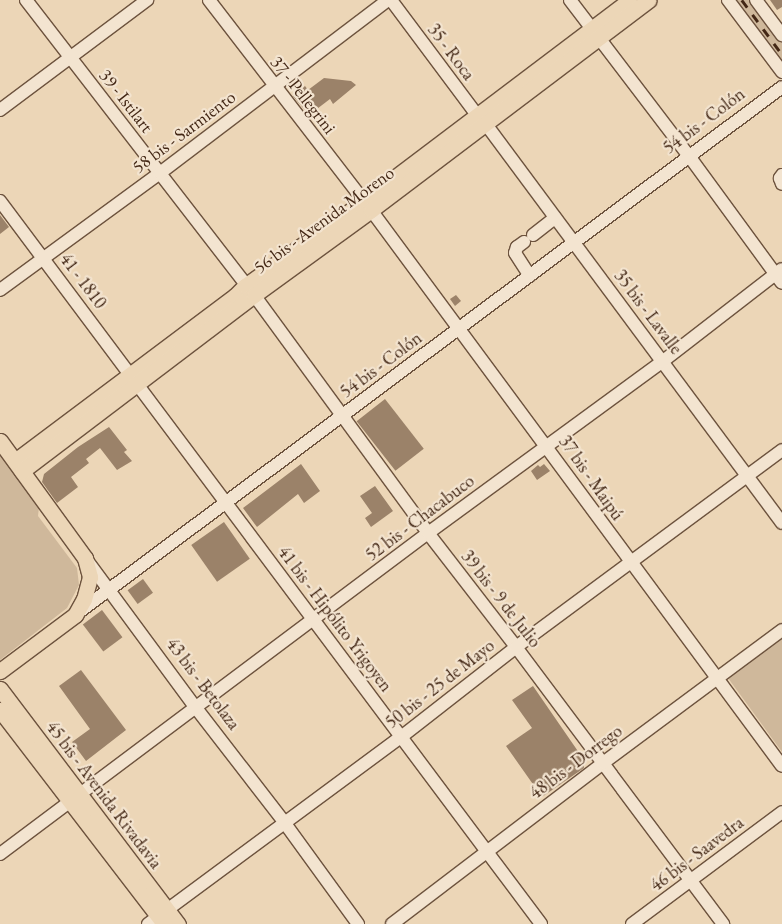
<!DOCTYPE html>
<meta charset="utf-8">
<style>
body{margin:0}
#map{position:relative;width:782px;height:924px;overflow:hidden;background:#ecd6b7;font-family:"EB Garamond",serif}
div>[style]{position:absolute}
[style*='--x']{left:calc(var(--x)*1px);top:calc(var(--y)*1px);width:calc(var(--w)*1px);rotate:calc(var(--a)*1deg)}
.green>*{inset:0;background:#cfb89b}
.building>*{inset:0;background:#9b8269;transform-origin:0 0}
.roads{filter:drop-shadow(1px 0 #6d533e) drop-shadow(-1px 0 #6d533e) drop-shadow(0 1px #6d533e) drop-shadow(0 -1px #6d533e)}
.minor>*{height:12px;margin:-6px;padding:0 6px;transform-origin:6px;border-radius:6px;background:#f3e4d0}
.major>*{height:15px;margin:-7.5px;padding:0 7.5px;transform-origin:7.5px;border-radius:7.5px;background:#ecd6b7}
.rail>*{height:2.5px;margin-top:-1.25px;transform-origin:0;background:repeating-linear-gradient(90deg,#432715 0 9px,transparent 0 18px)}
span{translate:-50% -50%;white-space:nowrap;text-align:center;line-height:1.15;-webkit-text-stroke:4.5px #f3e4d0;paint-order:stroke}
.street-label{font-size:18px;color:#432715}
</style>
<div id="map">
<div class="green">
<i style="clip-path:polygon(736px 0,752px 0,782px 41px,782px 62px)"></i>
<i style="clip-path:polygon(0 451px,39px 507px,38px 516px,77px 568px,79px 585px,67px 608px,0 660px)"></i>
<i style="clip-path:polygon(782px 638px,782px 752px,728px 678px)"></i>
</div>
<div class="building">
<i style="clip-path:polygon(770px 0,782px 0,782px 7px,777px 10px)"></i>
<i style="clip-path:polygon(324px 78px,351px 81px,356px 85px,333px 104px,330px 99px,309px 115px,293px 96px,305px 86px,308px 90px)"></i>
<i style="clip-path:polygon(0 215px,9px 227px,0 234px)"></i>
<i style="clip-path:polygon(456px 295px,461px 301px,455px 306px,450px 299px)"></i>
<i style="left:385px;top:399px;width:63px;height:36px;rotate:52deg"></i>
<i style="clip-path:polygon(109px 427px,127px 450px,124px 452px,132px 461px,117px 470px,100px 448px,86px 459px,89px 463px,71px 477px,78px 487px,57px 503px,42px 482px,44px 474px,78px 447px)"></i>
<i style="clip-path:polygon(301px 464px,320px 491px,304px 503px,298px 494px,257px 527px,243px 508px)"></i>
<i style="clip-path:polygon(544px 464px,550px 471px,537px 480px,531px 471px,538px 465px,540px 467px)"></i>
<i style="clip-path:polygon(375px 486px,393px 511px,371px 527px,365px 518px,372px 513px,360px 496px)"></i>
<i style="left:224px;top:522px;width:45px;height:40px;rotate:55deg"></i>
<i style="left:143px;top:579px;width:17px;height:19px;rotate:54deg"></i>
<i style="left:102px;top:610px;width:34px;height:24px;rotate:53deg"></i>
<i style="clip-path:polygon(81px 670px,126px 730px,86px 761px,72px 742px,90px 729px,59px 686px)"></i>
<i style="clip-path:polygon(533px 686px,584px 760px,584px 768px,542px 797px,506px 746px,532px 728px,512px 700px)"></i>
</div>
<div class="roads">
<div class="minor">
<i style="--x:26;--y:0;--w:373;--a:52.3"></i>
<i style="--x:254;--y:295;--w:295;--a:53.8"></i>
<i style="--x:428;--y:533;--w:144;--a:52.3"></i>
<i style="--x:516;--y:647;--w:346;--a:53.2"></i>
<i style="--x:209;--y:0;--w:265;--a:52.4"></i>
<i style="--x:371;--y:210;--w:691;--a:53.53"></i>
<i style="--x:391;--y:0;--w:144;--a:53.2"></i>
<i style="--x:477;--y:115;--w:11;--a:45"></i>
<i style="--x:485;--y:123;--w:498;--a:53.4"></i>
<i style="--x:570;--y:0;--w:196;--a:52.7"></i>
<i style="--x:689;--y:156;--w:157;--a:53.8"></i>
<i style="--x:728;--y:0;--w:90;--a:53.1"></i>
<i style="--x:756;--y:0;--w:44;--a:53.4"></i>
<i style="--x:0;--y:110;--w:184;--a:-36.8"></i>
<i style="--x:782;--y:175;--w:4;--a:124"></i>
<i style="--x:780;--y:178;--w:6;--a:72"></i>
<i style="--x:0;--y:201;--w:903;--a:53.19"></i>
<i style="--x:533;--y:235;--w:28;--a:-38"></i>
<i style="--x:524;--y:242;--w:9;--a:144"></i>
<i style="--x:517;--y:247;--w:6;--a:108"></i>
<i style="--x:515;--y:253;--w:27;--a:57"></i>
<i style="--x:0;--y:290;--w:198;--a:-36.2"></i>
<i style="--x:160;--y:173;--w:286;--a:-37.2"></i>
<i style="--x:86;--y:559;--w:185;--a:53.6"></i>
<i style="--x:196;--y:708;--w:144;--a:52.3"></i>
<i style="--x:284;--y:822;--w:126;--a:54"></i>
<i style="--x:75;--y:615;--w:882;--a:-36.75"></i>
<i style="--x:0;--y:854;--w:535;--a:-36.87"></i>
<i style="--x:428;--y:533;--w:291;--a:-36.2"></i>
<i style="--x:663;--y:361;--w:150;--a:-37.7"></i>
<i style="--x:148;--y:924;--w:315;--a:-36.5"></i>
<i style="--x:401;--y:737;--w:146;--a:-38"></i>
<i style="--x:516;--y:647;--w:331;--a:-36.5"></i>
<i style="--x:392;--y:924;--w:265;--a:-37.3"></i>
<i style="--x:603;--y:763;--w:223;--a:-36.6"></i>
<i style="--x:632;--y:924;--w:187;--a:-36.7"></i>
</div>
<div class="major">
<i style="--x:0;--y:441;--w:145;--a:54"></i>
<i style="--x:85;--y:558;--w:20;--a:75"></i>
<i style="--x:90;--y:577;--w:23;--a:105"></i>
<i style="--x:84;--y:599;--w:18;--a:119"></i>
<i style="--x:75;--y:615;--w:94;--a:143.3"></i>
<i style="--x:15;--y:461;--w:275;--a:-36.9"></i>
<i style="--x:235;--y:296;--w:14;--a:-45"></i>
<i style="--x:245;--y:286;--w:146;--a:-35.5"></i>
<i style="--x:364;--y:201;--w:333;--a:-37.1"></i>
<i style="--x:22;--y:471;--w:291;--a:-37.2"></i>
<i style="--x:254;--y:295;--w:145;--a:-36"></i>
<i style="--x:371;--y:210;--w:348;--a:-37.1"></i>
<i style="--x:0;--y:689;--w:295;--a:52.9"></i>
<i style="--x:0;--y:710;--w:270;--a:52.5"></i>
</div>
</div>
<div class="rail">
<i style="--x:742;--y:0;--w:67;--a:53.5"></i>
</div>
<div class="street-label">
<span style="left:451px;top:52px;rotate:53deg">35 - Roca</span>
<span style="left:303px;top:95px;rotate:52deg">37 - Pellegrini</span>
<span style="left:126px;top:101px;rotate:52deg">39 - Istilart</span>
<span style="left:704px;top:121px;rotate:-37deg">54 bis - Colón</span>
<span style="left:184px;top:132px;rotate:-37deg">58 bis - Sarmiento</span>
<span style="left:324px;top:220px;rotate:-36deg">56 bis - Avenida Moreno</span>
<span style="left:83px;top:281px;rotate:53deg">41 - 1810</span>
<span style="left:648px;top:312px;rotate:53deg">35 bis - Lavalle</span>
<span style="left:381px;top:365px;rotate:-37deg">54 bis - Colón</span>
<span style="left:591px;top:478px;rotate:55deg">37 bis - Maipú</span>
<span style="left:420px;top:518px;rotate:-37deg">52 bis - Chacabuco</span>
<span style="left:501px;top:599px;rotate:52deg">39 bis - 9 de Julio</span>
<span style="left:335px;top:619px;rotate:53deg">41 bis - Hipólito Yrigoyen</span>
<span style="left:203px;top:684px;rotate:53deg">43 bis - Betolaza</span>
<span style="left:440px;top:684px;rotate:-38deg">50 bis - 25 de Mayo</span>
<span style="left:576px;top:762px;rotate:-37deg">48 bis - Dorrego</span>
<span style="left:104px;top:795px;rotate:53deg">45 bis - Avenida Rivadavia</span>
<span style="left:697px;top:854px;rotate:-37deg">46 bis - Saavedra</span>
</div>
</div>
